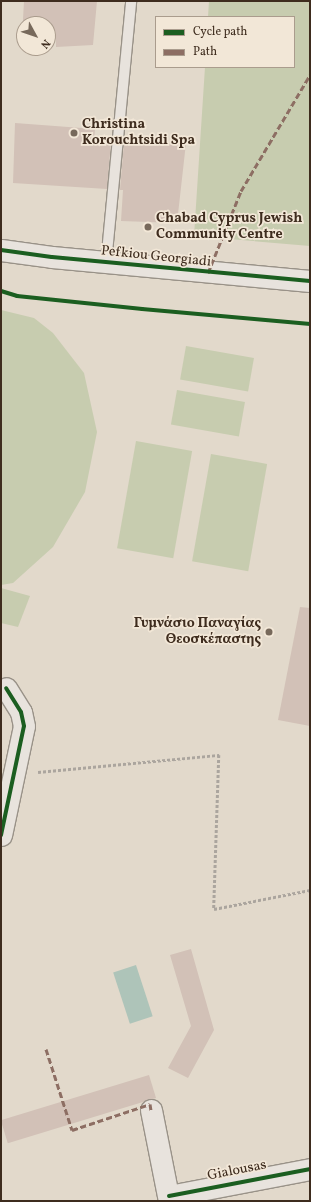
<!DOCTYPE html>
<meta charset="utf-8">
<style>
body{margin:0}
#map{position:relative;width:311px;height:1202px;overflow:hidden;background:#e2d9cb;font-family:Vollkorn,serif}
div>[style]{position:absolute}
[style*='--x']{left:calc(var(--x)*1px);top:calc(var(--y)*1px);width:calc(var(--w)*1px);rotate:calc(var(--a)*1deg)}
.green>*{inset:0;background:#c7ccaf;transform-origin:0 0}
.water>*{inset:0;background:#aec4b9;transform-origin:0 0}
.building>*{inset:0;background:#d2c1b7;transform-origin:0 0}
.path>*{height:2.5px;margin-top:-1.25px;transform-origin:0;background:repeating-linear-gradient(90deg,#aba59e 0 3px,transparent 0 5px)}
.roads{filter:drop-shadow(1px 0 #999288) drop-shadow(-1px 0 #999288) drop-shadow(0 1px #999288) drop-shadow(0 -1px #999288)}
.service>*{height:10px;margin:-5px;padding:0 5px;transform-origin:5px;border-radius:5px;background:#e8e3dd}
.minor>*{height:21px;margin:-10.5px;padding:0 10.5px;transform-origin:10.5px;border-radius:10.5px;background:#e8e3dd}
.quiet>*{height:3px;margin-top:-1.5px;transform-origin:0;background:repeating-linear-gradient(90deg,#8d6e63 0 6px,transparent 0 9px)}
.cycleway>*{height:4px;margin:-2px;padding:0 2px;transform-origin:2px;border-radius:2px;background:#1b5e20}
.dots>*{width:11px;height:11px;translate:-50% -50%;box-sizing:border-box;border:2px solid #f2e7d7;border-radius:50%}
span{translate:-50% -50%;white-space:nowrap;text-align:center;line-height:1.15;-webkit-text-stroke:3.5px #f2e7d7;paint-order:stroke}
.poi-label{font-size:14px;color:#3e2c1e;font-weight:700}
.left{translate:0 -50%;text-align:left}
.right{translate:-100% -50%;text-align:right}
.street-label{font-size:14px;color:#3e2c1e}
.frame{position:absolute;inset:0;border:2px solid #3e2c1e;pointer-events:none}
.legend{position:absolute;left:155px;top:16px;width:140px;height:52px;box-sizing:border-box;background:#f2e7d7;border:1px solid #aa9c8d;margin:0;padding:5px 7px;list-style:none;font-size:12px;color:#3e2c1e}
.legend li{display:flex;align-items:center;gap:8px;height:20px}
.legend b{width:20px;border:1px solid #aa9c8d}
.north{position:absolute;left:16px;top:16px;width:40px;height:40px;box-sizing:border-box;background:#f2e7d7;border:1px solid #aa9c8d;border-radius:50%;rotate:130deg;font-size:11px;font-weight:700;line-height:16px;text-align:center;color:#3e2c1e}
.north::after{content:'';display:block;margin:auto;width:14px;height:18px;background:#77695b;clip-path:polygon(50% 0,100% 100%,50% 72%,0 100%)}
</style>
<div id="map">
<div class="green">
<i style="clip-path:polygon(209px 1px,310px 1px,310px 246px,194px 236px,205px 67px,294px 67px,294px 17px,208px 17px)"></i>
<i style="clip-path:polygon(1px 310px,34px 318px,53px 333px,84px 373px,97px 432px,85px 492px,53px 547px,13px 583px,1px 585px)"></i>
<i style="left:186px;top:346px;width:69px;height:34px;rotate:10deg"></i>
<i style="left:177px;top:390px;width:69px;height:35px;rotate:10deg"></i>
<i style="left:136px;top:441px;width:57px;height:109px;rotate:10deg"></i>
<i style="left:211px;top:454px;width:57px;height:109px;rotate:10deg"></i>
<i style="clip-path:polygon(1px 588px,30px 596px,18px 627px,1px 623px)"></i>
</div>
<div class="water">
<i style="left:136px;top:965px;width:54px;height:24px;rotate:72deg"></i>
</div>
<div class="building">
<i style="clip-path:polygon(24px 1px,97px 1px,93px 45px,56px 47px,56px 37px,48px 37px,48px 24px,24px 24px,22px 38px)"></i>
<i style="clip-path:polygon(15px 123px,95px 129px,94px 142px,111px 142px,107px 189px,13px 183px)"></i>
<i style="clip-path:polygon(124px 142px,186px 143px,177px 223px,121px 221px,123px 190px,120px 190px)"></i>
<i style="clip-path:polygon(300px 607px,310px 608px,310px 726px,278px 720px)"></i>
<i style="clip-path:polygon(191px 949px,214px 1030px,188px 1078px,168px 1068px,191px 1026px,170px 955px)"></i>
<i style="left:149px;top:1075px;width:24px;height:155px;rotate:73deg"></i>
</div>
<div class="path">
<i style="--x:38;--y:772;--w:182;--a:-5.4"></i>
<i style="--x:219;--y:755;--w:154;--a:91.9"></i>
<i style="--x:214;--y:909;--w:98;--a:-11.2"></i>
</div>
<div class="roads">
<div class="service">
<i style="--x:106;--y:263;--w:263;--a:-84.5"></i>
</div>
<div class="minor">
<i style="--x:1;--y:250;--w:51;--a:7.8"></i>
<i style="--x:52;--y:257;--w:259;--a:5.3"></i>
<i style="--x:1;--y:835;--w:111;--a:-78.1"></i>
<i style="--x:24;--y:726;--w:14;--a:-102"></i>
<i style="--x:21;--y:712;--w:28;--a:-122"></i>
<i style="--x:151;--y:1110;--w:93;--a:78.8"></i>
<i style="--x:169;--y:1196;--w:144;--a:-10.8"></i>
</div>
</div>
<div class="quiet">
<i style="--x:208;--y:273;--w:88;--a:-68.1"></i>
<i style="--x:241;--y:191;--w:135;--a:-59.3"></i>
<i style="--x:46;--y:1049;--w:85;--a:72.2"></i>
<i style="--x:72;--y:1130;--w:82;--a:-18.4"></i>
<i style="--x:150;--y:1104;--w:6;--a:81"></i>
</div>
<div class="cycleway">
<i style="--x:1;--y:250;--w:51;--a:7.8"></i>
<i style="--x:52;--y:257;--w:259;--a:5.3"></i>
<i style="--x:1;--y:291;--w:17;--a:17"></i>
<i style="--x:17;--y:296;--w:126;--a:5.9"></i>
<i style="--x:142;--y:309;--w:169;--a:5.1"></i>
<i style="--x:1;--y:835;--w:111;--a:-78.1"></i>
<i style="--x:24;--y:726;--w:14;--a:-102"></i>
<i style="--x:21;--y:712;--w:28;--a:-122"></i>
<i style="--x:169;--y:1196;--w:144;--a:-10.8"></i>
</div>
<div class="dots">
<i style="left:74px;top:133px;background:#77695b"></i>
<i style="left:148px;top:227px;background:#77695b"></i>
<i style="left:269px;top:632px;background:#77695b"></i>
</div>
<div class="poi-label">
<span class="left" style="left:82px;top:133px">Christina<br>Korouchtsidi Spa</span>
<span class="left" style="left:156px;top:227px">Chabad Cyprus Jewish<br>Community Centre</span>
<span class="right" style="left:261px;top:632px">Γυμνάσιο Παναγίας<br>Θεοσκέπαστης</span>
</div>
<div class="street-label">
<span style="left:156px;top:257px;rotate:6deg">Pefkiou Georgiadi</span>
<span style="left:237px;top:1171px;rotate:-11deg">Gialousas</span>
</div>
<div class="frame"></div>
<ul class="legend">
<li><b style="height:5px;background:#1b5e20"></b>Cycle path</li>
<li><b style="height:5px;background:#8d6e63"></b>Path</li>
</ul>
<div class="north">N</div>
</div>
